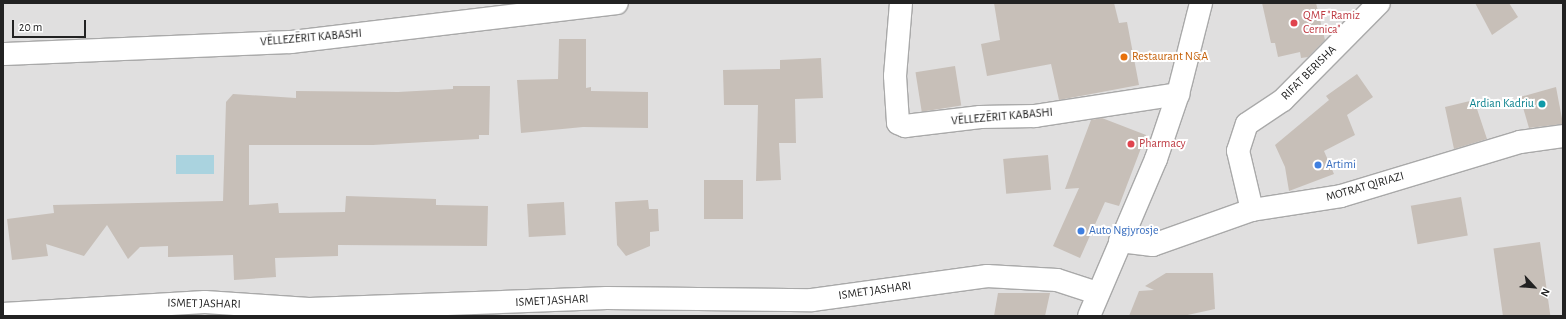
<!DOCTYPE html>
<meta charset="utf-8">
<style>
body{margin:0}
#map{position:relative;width:1566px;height:319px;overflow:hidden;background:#f2efe9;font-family:"Alegreya Sans",sans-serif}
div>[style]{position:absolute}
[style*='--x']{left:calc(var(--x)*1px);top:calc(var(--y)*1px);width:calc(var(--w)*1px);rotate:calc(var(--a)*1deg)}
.residential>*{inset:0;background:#e0dfdf;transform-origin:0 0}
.water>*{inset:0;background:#aad3df;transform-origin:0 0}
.building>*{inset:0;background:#c7bfb8;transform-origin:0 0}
.roads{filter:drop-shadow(1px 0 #a9a9a9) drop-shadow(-1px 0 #a9a9a9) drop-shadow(0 1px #a9a9a9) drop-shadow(0 -1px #a9a9a9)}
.minor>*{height:22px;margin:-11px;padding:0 11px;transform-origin:11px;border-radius:11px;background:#fff}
.dots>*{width:11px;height:11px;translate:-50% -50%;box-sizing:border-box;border:2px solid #fff;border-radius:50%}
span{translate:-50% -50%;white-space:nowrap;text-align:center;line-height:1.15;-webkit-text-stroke:4px #fff;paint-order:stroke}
.health-label{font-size:12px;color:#be3a42}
.left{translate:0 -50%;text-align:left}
.street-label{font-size:12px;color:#222}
.food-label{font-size:12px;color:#c56008}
.culture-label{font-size:12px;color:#0d838f}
.right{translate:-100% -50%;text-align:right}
.shop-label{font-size:12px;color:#366cbe}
.frame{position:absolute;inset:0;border:4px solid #222;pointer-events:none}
.north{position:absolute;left:1514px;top:267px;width:40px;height:40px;-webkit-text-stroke:3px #fff;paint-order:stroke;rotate:116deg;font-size:11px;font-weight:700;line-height:16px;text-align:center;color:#222}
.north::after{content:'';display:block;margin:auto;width:14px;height:18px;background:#222;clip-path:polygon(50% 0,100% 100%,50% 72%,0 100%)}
.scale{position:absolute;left:12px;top:20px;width:74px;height:18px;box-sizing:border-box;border:2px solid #222;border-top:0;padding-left:5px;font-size:12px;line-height:14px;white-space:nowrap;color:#222;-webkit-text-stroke:3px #fff;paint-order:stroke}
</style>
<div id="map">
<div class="residential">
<i style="left:3px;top:3px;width:1560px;height:313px"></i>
</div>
<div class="water">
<i style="left:176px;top:155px;width:38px;height:19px"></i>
</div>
<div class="building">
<i style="clip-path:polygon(994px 3px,1114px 3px,1119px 23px,1127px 22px,1139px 85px,1059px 100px,1051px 64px,987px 76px,981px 44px,1000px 40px)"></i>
<i style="clip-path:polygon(1262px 3px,1316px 3px,1325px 40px,1308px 57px,1301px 58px,1300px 52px,1278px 57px,1275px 43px,1271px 43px)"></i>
<i style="clip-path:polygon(1475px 3px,1509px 3px,1518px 17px,1492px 35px)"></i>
<i style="clip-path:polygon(559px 39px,586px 39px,586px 88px,591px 87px,591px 91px,648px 92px,648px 128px,583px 127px,521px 133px,517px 80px,558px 79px)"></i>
<i style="clip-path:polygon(821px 58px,823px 98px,795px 99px,796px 143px,779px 143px,781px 180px,756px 181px,758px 105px,724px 105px,723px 70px,780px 69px,780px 60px)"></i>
<i style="left:955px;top:66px;width:40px;height:40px;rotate:81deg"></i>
<i style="clip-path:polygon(1357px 74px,1373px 97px,1347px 115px,1355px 135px,1324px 151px,1334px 174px,1289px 191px,1285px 167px,1275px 145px,1329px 100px,1326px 96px)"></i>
<i style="clip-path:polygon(453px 86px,490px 86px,489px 135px,479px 135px,479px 139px,373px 145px,249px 145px,249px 205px,278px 203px,279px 213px,345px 212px,346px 196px,436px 199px,436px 205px,488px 206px,487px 246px,338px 245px,338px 256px,275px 258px,276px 277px,234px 280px,233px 255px,168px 257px,168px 246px,140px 247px,128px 259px,107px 225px,84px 256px,46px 244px,48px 256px,12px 260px,7px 219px,54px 213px,53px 205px,223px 201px,226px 102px,233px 94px,296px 98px,296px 91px,398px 92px,453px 89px)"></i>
<i style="clip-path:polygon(1556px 87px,1563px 124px,1529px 128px,1520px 97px)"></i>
<i style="clip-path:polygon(1474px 100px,1487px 139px,1454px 149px,1445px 107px)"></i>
<i style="clip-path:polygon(1102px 118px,1146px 135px,1119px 206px,1105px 202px,1080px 258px,1053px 246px,1079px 188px,1065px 189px,1091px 120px)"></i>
<i style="left:1048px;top:155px;width:35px;height:45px;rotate:85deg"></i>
<i style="left:704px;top:180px;width:39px;height:39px"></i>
<i style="left:1461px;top:197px;width:39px;height:51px;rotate:80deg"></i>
<i style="clip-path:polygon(648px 200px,649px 209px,658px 209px,659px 231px,650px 232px,650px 246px,626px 256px,617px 245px,615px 202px)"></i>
<i style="left:564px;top:202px;width:33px;height:37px;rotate:87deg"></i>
<i style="left:1540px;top:242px;width:75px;height:47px;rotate:82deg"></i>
<i style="clip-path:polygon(1166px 273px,1213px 273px,1215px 309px,1183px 316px,1129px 316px,1139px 291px,1154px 290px,1145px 286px)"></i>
<i style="clip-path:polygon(998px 293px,1050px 293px,1045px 316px,994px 316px)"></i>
</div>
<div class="roads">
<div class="minor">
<i style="--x:901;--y:3;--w:73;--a:94.7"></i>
<i style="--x:895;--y:76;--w:47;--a:86.3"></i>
<i style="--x:898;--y:123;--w:8;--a:23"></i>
<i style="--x:905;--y:126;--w:76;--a:-6.8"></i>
<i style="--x:980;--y:117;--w:55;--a:-1"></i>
<i style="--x:1035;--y:116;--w:145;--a:-8.7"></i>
<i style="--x:3;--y:54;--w:288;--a:-2.4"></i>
<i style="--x:291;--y:42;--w:328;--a:-6.8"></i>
<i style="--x:1252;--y:210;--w:61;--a:-103.3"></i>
<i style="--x:1238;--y:151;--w:28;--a:-72"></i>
<i style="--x:1247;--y:124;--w:43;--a:-33.7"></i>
<i style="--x:1283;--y:100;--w:136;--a:-45.3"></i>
<i style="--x:1120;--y:241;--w:33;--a:7"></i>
<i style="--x:1153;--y:245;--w:105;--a:-19.5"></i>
<i style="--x:1252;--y:210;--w:90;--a:-8.9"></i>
<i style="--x:1341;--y:196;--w:187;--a:-16.8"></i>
<i style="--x:1520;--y:142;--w:43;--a:-7.9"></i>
<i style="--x:3;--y:314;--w:202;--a:-3.4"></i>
<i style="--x:205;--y:302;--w:104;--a:3.9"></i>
<i style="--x:309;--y:309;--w:298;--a:-2.1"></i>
<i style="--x:607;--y:298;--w:205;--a:0.6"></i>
<i style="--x:812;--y:300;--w:177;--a:-7.8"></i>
<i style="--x:987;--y:276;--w:70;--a:3.3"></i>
<i style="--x:1057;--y:280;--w:42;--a:18"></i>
<i style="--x:1089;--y:316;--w:171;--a:-66.9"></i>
<i style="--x:1156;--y:159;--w:69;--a:-71.3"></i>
<i style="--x:1178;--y:94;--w:94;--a:-75.8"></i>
</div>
</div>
<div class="dots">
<i style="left:1294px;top:23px;background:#e0444e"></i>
<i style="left:1124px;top:57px;background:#e8710a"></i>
<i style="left:1542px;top:104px;background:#0f9aa8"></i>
<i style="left:1131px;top:144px;background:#e0444e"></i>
<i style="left:1318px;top:165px;background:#3f7fe0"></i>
<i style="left:1081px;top:231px;background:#3f7fe0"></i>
</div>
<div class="health-label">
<span class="left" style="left:1303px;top:23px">QMF "Ramiz<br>Cernica"</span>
<span class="left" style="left:1139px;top:144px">Pharmacy</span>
</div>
<div class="street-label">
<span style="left:311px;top:38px;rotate:-5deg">VËLLEZËRIT KABASHI</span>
<span style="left:1309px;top:73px;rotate:-45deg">RIFAT BERISHA</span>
<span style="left:1002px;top:117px;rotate:-5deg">VËLLEZËRIT KABASHI</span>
<span style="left:1365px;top:187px;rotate:-16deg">MOTRAT QIRIAZI</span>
<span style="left:875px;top:291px;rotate:-8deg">ISMET JASHARI</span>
<span style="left:552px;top:301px;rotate:-3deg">ISMET JASHARI</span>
<span style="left:204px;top:304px;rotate:1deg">ISMET JASHARI</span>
</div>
<div class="food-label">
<span class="left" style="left:1132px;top:57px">Restaurant N&amp;A</span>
</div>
<div class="culture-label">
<span class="right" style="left:1534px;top:104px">Ardian Kadriu</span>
</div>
<div class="shop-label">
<span class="left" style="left:1326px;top:165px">Artimi</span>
<span class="left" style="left:1089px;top:231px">Auto Ngjyrosje</span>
</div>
<div class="frame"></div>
<div class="north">N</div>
<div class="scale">20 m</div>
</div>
